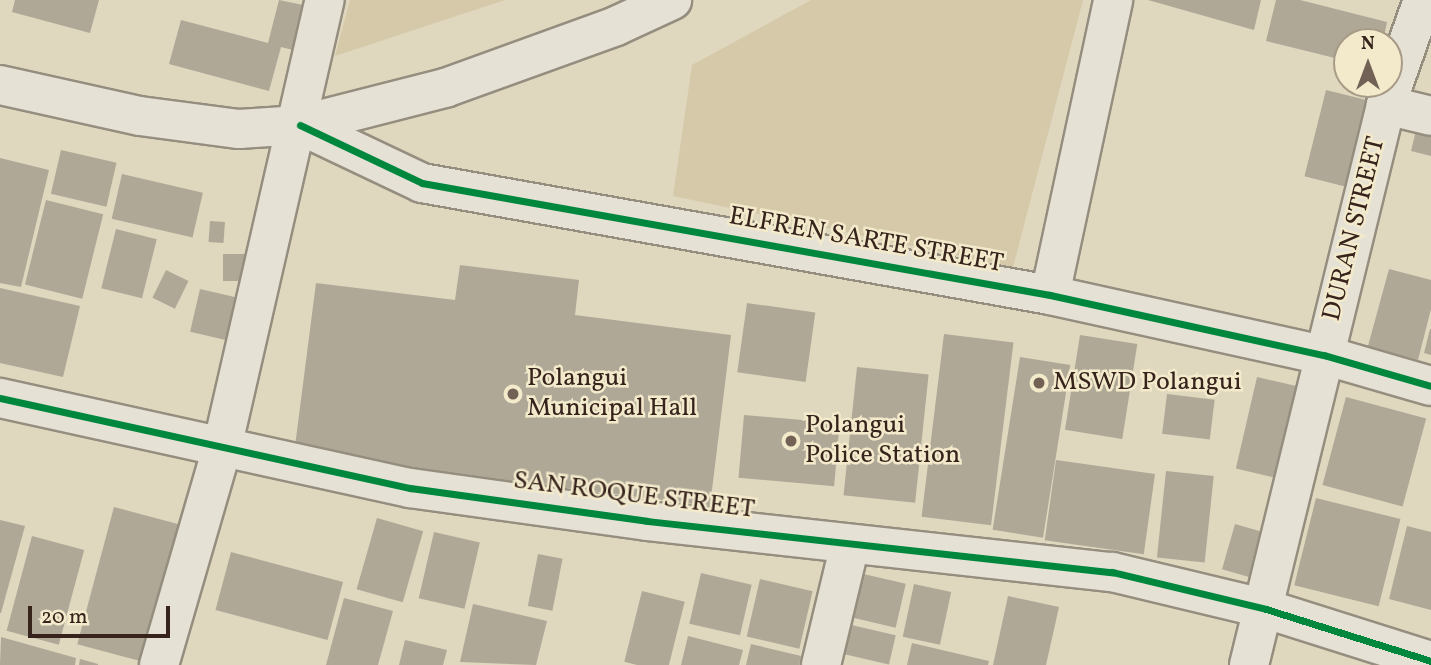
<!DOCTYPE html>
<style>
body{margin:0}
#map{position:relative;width:1431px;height:665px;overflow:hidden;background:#dfd7be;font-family:Vollkorn,serif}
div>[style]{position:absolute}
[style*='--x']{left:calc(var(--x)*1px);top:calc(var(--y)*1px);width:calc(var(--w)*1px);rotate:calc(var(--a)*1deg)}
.green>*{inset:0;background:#d5c9a9}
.building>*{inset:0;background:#afa897;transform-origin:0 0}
.roads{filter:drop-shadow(2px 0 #958e7f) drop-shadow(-2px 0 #958e7f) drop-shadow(0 2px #958e7f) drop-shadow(0 -2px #958e7f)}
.street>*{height:38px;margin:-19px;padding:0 19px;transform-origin:19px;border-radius:19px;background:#e5e1d5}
.secondary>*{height:38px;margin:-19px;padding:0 19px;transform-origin:19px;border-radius:19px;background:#e5e1d5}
.cycleway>*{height:7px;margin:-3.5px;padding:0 3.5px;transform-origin:3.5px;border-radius:3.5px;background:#00873e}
.dots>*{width:19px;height:19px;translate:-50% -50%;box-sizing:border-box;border:4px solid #f3eacc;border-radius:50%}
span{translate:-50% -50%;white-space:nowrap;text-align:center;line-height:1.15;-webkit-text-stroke:5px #f3eacc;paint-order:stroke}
.street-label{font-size:26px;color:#36231c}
.poi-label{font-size:26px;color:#36231c}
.left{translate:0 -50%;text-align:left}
.north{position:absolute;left:1333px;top:28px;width:70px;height:70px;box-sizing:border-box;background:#f3eacc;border:2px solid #a79a86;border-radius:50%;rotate:0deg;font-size:19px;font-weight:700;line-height:28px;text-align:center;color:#36231c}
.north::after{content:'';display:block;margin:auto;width:24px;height:32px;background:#716255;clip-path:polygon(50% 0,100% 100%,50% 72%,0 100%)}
.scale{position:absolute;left:28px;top:606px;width:142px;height:32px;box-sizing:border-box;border:4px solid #36231c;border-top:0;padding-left:9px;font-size:21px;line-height:24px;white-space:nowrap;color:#36231c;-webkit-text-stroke:5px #f3eacc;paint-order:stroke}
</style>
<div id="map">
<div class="green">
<i style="clip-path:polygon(350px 0,505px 0,335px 56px)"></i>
<i style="clip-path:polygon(811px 0,1083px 0,1013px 267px,673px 196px,692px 65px)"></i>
</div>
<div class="building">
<i style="clip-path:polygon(15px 0,99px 0,90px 33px,12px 12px)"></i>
<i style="clip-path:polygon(279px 0,313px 7px,301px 52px,281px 47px,269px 91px,169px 64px,181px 20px,268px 43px)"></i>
<i style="clip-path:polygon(1148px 0,1261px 0,1254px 30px)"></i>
<i style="clip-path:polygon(1276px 0,1300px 0,1387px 22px,1383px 42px,1347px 42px,1347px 61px,1266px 41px)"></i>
<i style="left:1326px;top:90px;width:57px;height:89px;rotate:14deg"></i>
<i style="clip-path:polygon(1420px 114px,1431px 117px,1431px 156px,1411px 151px)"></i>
<i style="left:61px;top:150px;width:57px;height:45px;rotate:13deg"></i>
<i style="clip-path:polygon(0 158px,49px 170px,21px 287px,0 283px)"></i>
<i style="left:122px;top:174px;width:83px;height:46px;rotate:13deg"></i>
<i style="left:46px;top:200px;width:59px;height:87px;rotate:14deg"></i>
<i style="left:210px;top:221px;width:15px;height:21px;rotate:4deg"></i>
<i style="left:116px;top:229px;width:42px;height:61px;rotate:14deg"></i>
<i style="left:223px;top:254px;width:24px;height:27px"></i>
<i style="clip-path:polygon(460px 265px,579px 280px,575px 315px,731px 335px,710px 506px,294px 454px,316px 283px,455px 300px)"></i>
<i style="clip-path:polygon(1389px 269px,1431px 280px,1431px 309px,1418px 360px,1368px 346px)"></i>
<i style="left:166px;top:270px;width:25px;height:31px;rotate:26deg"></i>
<i style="clip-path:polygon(0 288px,80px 306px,63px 377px,0 363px)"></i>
<i style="left:200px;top:289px;width:50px;height:44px;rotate:13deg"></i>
<i style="left:747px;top:303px;width:69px;height:70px;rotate:8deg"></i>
<i style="clip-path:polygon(1430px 329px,1431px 329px,1431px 355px,1424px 353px)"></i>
<i style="left:944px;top:334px;width:70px;height:184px;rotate:7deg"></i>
<i style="left:1080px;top:335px;width:58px;height:96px;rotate:9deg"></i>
<i style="left:1020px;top:357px;width:51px;height:175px;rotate:9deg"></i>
<i style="left:857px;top:367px;width:72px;height:129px;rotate:6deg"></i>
<i style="left:1257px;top:377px;width:45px;height:94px;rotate:13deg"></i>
<i style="left:1167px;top:394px;width:48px;height:40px;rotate:7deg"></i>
<i style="left:1346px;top:397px;width:83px;height:91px;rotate:15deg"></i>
<i style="left:744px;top:415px;width:96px;height:63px;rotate:5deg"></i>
<i style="left:1056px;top:460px;width:100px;height:81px;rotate:8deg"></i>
<i style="left:1166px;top:471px;width:48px;height:87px;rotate:6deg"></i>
<i style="left:1316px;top:498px;width:87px;height:90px;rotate:14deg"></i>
<i style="left:114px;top:507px;width:69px;height:142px;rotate:15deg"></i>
<i style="left:377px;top:518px;width:48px;height:74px;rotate:16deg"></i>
<i style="clip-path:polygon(0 520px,25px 526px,1px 613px,0 613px)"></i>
<i style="left:1235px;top:524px;width:37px;height:47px;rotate:16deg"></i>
<i style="clip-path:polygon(1407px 526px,1431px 532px,1431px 610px,1389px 599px)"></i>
<i style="left:434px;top:532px;width:47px;height:68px;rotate:13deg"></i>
<i style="left:32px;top:536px;width:54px;height:98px;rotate:15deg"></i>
<i style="left:231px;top:552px;width:116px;height:60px;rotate:15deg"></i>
<i style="left:538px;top:554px;width:25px;height:53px;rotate:11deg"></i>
<i style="left:701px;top:573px;width:52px;height:52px;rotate:13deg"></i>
<i style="left:859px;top:573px;width:48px;height:45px;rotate:13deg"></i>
<i style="left:760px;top:579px;width:54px;height:59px;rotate:13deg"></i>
<i style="left:914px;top:584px;width:38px;height:54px;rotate:12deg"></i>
<i style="left:642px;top:591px;width:44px;height:73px;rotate:14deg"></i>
<i style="clip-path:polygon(1008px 596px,1059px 607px,1046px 665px,993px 665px)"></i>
<i style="clip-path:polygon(344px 598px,393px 611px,378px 665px,326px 665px)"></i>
<i style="clip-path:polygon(473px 604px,547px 621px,536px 665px,460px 662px)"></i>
<i style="left:847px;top:624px;width:50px;height:30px;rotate:13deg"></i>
<i style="clip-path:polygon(688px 636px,743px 650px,739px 665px,681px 665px)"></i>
<i style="clip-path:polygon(1px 637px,76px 658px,75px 665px,0 665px)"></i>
<i style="clip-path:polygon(405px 640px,447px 650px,443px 665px,399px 665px)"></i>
<i style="clip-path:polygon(912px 643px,989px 661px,988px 665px,907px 665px)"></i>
<i style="clip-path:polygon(751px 644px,801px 656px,799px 665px,746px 665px)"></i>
<i style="clip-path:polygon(80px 659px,98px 664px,98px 665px,79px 665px)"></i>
</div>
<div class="roads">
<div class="street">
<i style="--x:1386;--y:105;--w:46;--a:13.7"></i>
<i style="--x:300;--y:125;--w:135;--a:25.4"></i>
<i style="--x:422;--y:183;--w:638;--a:10.11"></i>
<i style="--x:1050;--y:295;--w:280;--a:12.4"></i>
<i style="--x:1324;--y:355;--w:111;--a:16.2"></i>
<i style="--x:1050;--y:295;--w:302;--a:-77.9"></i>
<i style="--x:0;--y:398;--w:420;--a:12.4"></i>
<i style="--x:410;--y:488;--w:239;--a:7.9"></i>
<i style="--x:647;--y:521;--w:468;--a:6.3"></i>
<i style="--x:1112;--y:572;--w:158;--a:13.5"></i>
<i style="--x:1266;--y:609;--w:173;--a:17.5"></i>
<i style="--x:159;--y:665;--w:226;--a:-73.8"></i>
<i style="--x:222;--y:448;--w:460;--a:-77.1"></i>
<i style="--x:821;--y:665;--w:124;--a:-76.5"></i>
<i style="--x:1249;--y:665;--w:577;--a:-76.25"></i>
<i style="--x:1386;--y:105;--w:111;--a:-70.6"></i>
</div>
<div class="secondary">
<i style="--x:0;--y:85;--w:143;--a:12.5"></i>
<i style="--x:140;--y:116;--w:100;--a:7.5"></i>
<i style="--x:239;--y:129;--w:61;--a:-3.8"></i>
<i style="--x:300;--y:125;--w:150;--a:-14.3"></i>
<i style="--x:445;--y:88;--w:182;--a:-19.9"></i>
<i style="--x:616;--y:26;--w:62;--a:-24.9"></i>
</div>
</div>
<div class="cycleway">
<i style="--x:300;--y:125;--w:135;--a:25.4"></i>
<i style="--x:422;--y:183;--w:638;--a:10.11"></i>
<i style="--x:1050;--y:295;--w:280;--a:12.4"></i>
<i style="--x:1324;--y:355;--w:111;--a:16.2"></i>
<i style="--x:0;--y:398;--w:420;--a:12.4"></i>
<i style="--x:410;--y:488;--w:239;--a:7.9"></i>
<i style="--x:647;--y:521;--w:468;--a:6.3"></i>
<i style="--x:1112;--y:572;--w:158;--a:13.5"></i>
<i style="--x:1266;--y:609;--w:173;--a:17.5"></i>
</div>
<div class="dots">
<i style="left:1039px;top:383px;background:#716255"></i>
<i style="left:513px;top:394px;background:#716255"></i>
<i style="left:791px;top:441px;background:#716255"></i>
</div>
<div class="street-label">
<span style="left:1355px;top:229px;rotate:-76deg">DURAN STREET</span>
<span style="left:866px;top:241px;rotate:10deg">ELFREN SARTE STREET</span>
<span style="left:634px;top:496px;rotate:7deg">SAN ROQUE STREET</span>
</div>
<div class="poi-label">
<span class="left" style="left:527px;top:394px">Polangui<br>Municipal Hall</span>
<span class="left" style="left:1053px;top:383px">MSWD Polangui</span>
<span class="left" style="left:805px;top:441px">Polangui<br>Police Station</span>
</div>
<div class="north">N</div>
<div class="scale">20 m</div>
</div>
